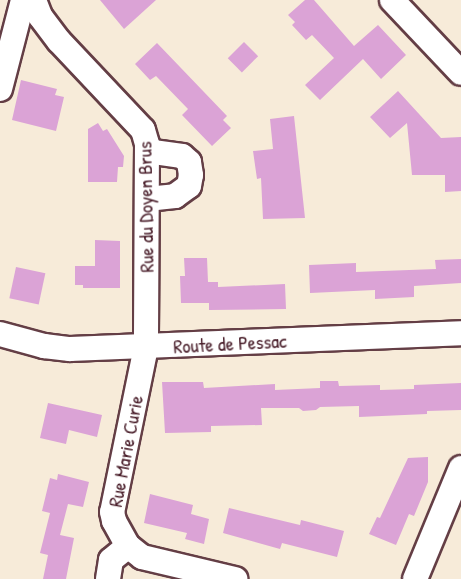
<!DOCTYPE html>
<style>
body{margin:0}
#map{position:relative;width:461px;height:579px;overflow:hidden;background:#f7ebd9;font-family:"Patrick Hand",sans-serif}
div>[style]{position:absolute}
[style*='--x']{left:calc(var(--x)*1px);top:calc(var(--y)*1px);width:calc(var(--w)*1px);rotate:calc(var(--a)*1deg)}
.building>*{inset:0;background:#dba3d6;transform-origin:0 0}
.roads{filter:drop-shadow(2px 0 #643e45) drop-shadow(-2px 0 #643e45) drop-shadow(0 2px #643e45) drop-shadow(0 -2px #643e45)}
.minor>*{height:24px;margin:-12px;padding:0 12px;transform-origin:12px;border-radius:12px;background:#fff}
span{translate:-50% -50%;white-space:nowrap;text-align:center;line-height:1.15;-webkit-text-stroke:6px #fff;paint-order:stroke}
.street-label{font-size:20px;color:#4a1f2b}
</style>
<div id="map">
<div class="building">
<i style="clip-path:polygon(100px 0,156px 0,124px 29px)"></i>
<i style="clip-path:polygon(305px 0,314px 0,354px 46px,378px 25px,406px 55px,381px 79px,363px 59px,320px 100px,305px 85px,334px 58px,312px 35px,306px 40px,292px 25px,295px 22px,288px 15px)"></i>
<i style="left:244px;top:42px;width:20px;height:23px;rotate:45deg"></i>
<i style="clip-path:polygon(157px 43px,227px 116px,223px 120px,231px 128px,212px 146px,182px 115px,188px 109px,156px 76px,150px 80px,135px 64px)"></i>
<i style="clip-path:polygon(21px 80px,57px 89px,55px 95px,64px 97px,56px 131px,12px 120px)"></i>
<i style="clip-path:polygon(398px 91px,441px 138px,461px 137px,461px 191px,445px 192px,445px 175px,412px 175px,407px 123px,390px 138px,370px 117px)"></i>
<i style="clip-path:polygon(294px 116px,305px 218px,263px 219px,261px 178px,257px 179px,253px 151px,273px 149px,270px 119px)"></i>
<i style="clip-path:polygon(98px 123px,103px 131px,107px 129px,124px 156px,123px 167px,118px 167px,117px 182px,88px 182px,88px 129px)"></i>
<i style="clip-path:polygon(95px 240px,120px 241px,120px 288px,83px 288px,83px 285px,75px 285px,75px 266px,95px 266px)"></i>
<i style="clip-path:polygon(184px 258px,207px 258px,208px 282px,218px 282px,218px 287px,285px 284px,286px 309px,209px 310px,209px 303px,181px 303px,180px 276px,185px 276px)"></i>
<i style="clip-path:polygon(461px 259px,461px 283px,414px 286px,414px 297px,375px 299px,375px 290px,310px 293px,309px 265px,356px 263px,356px 272px,436px 269px,435px 260px)"></i>
<i style="left:16px;top:267px;width:30px;height:32px;rotate:12deg"></i>
<i style="clip-path:polygon(320px 381px,338px 381px,339px 386px,380px 385px,380px 390px,414px 389px,414px 385px,461px 383px,461px 410px,427px 411px,427px 414px,359px 417px,359px 406px,320px 407px,316px 410px,303px 411px,299px 408px,261px 408px,262px 425px,211px 426px,211px 432px,165px 433px,162px 382px,203px 382px,204px 388px,275px 384px,275px 390px,320px 388px)"></i>
<i style="clip-path:polygon(48px 403px,102px 415px,97px 437px,69px 430px,66px 444px,40px 438px)"></i>
<i style="clip-path:polygon(428px 457px,428px 482px,414px 516px,409px 514px,396px 545px,369px 534px,377px 517px,380px 518px,408px 458px)"></i>
<i style="clip-path:polygon(58px 474px,89px 482px,83px 507px,68px 504px,60px 535px,74px 538px,66px 579px,43px 579px,48px 555px,40px 553px,50px 513px,42px 511px,50px 478px,57px 480px)"></i>
<i style="clip-path:polygon(150px 494px,193px 505px,191px 514px,209px 519px,204px 544px,185px 539px,187px 533px,144px 523px)"></i>
<i style="clip-path:polygon(229px 508px,300px 525px,301px 520px,344px 531px,337px 557px,282px 543px,280px 549px,223px 533px)"></i>
</div>
<div class="roads">
<div class="minor">
<i style="--x:34;--y:0;--w:17;--a:69"></i>
<i style="--x:40;--y:16;--w:31;--a:53"></i>
<i style="--x:59;--y:41;--w:122;--a:46.7"></i>
<i style="--x:143;--y:130;--w:15;--a:74"></i>
<i style="--x:147;--y:144;--w:203;--a:90.3"></i>
<i style="--x:146;--y:347;--w:168;--a:101.6"></i>
<i style="--x:112;--y:512;--w:9;--a:77"></i>
<i style="--x:114;--y:521;--w:29;--a:61"></i>
<i style="--x:128;--y:546;--w:18;--a:38"></i>
<i style="--x:142;--y:557;--w:96;--a:13.3"></i>
<i style="--x:392;--y:0;--w:100;--a:46.6"></i>
<i style="--x:0;--y:89;--w:92;--a:-75.5"></i>
<i style="--x:147;--y:199;--w:28;--a:-6"></i>
<i style="--x:175;--y:196;--w:17;--a:-36"></i>
<i style="--x:189;--y:186;--w:11;--a:-80"></i>
<i style="--x:191;--y:175;--w:13;--a:-99"></i>
<i style="--x:189;--y:162;--w:9;--a:-139"></i>
<i style="--x:182;--y:156;--w:35;--a:-172"></i>
<i style="--x:0;--y:334;--w:46;--a:15.3"></i>
<i style="--x:44;--y:346;--w:26;--a:7"></i>
<i style="--x:70;--y:349;--w:391;--a:-2.3"></i>
<i style="--x:108;--y:579;--w:19;--a:-81"></i>
<i style="--x:111;--y:560;--w:22;--a:-39"></i>
<i style="--x:415;--y:579;--w:120;--a:-67.5"></i>
</div>
</div>
<div class="street-label">
<span style="left:145px;top:207px;rotate:-91deg">Rue du Doyen Brus</span>
<span style="left:230px;top:343px;rotate:-3deg">Route de Pessac</span>
<span style="left:125px;top:451px;rotate:-79deg">Rue Marie Curie</span>
</div>
</div>
